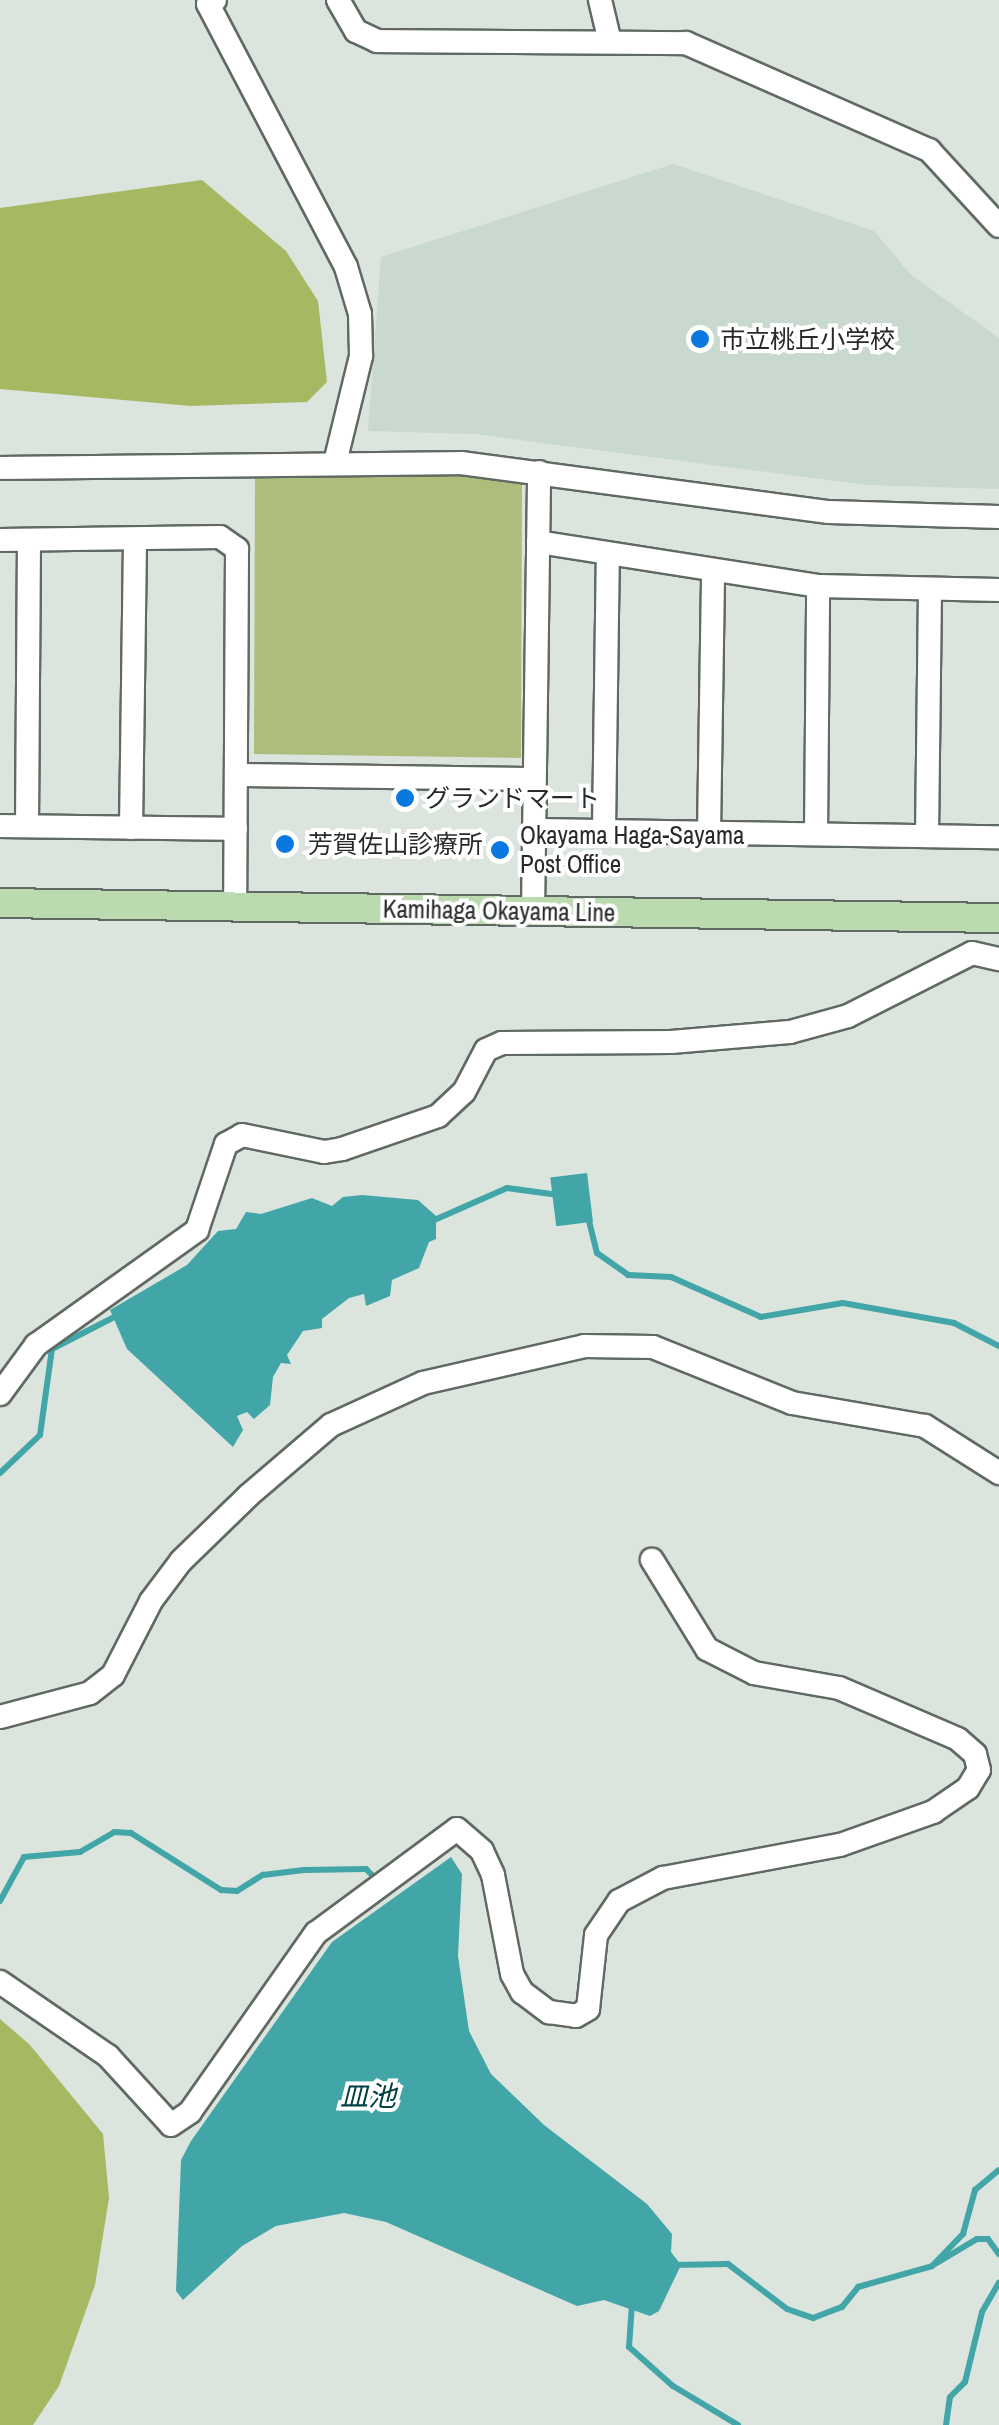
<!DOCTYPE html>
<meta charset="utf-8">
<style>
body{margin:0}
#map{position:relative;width:999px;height:2425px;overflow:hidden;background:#dbe5de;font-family:"Archivo Narrow","Noto Sans JP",sans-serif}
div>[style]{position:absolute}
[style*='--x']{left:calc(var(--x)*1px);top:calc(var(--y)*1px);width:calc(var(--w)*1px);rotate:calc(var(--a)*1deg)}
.built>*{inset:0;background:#c9d9cf}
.green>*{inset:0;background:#aebd7c}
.forest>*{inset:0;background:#a6b862}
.water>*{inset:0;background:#42a5a7;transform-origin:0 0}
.stream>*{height:6px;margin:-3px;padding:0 3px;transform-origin:3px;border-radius:3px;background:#42a5a7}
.roads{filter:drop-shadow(2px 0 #606963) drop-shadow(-2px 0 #606963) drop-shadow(0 2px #606963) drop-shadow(0 -2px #606963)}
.minor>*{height:22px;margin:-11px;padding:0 11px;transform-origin:11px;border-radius:11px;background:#fff}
.major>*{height:28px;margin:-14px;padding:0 14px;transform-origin:14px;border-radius:14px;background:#bbdab0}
.dots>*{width:28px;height:28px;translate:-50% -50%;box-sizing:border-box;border:5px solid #fff;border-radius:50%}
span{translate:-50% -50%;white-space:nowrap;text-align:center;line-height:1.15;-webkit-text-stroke:8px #fff;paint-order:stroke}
.poi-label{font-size:25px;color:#272b28}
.left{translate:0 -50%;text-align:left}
.street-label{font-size:25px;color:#272b28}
.water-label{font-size:28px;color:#004141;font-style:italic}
</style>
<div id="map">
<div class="built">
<i style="clip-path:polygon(673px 164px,874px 231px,911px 275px,999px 338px,999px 489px,867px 485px,474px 434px,368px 431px,381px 257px)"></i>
</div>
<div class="green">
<i style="clip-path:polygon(449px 471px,522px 479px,521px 758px,254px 754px,255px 475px)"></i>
</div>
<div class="forest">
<i style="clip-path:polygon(202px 180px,286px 251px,318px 301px,327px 382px,307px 402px,191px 406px,0 389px,0 208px)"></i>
<i style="clip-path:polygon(0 2019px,30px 2045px,103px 2134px,109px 2198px,95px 2285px,59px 2386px,33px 2425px,0 2425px)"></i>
</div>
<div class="water">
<i style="left:587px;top:1173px;width:49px;height:37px;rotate:83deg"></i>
<i style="clip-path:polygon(362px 1195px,418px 1200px,436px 1216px,436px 1239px,429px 1242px,419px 1268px,392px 1280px,390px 1296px,366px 1306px,364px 1294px,349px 1298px,322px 1319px,322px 1328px,303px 1331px,287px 1355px,291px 1364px,281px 1363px,273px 1377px,270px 1405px,254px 1419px,247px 1412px,237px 1416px,243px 1430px,233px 1447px,127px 1349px,110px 1310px,187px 1265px,218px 1231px,236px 1229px,246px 1212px,261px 1214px,312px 1198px,332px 1206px,343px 1197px)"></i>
<i style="clip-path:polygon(451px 1857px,462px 1874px,458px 1956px,469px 2031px,491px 2074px,544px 2125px,647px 2204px,672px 2234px,671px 2252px,681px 2265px,659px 2311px,650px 2316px,604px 2300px,577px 2306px,386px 2222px,344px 2213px,276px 2226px,242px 2246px,183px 2300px,176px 2291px,181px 2160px,191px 2141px,332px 1942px)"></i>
</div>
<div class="stream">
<i style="--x:588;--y:1217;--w:37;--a:76"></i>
<i style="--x:597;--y:1253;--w:38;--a:35"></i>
<i style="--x:628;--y:1275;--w:43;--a:2.7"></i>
<i style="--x:671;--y:1277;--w:98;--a:24"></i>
<i style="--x:761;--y:1317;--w:83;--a:-9.7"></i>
<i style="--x:843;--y:1303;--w:113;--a:10.2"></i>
<i style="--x:954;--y:1323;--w:51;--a:27.1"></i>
<i style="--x:432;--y:1221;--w:82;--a:-23.7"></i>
<i style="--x:507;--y:1188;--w:52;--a:7.7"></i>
<i style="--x:0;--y:1473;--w:55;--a:-43.5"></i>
<i style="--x:40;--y:1435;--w:87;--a:-82.1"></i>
<i style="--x:52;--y:1349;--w:76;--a:-27.2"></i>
<i style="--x:0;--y:1901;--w:50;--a:-61.4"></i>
<i style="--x:24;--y:1857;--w:56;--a:-5.1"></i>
<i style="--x:80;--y:1852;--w:39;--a:-30"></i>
<i style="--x:114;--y:1832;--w:17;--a:3"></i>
<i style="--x:131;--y:1833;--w:107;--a:32.3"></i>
<i style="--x:221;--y:1890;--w:16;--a:4"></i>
<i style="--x:237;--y:1891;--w:31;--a:-32"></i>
<i style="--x:263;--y:1875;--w:41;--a:-7"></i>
<i style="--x:304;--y:1870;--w:62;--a:-0.9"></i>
<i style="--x:366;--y:1869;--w:16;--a:45"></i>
<i style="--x:935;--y:2264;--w:49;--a:-30.8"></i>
<i style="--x:977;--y:2239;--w:11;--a:0"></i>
<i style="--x:988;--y:2239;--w:19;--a:54"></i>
<i style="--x:673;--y:2265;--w:55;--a:-1"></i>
<i style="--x:728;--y:2264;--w:74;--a:37.3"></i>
<i style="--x:787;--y:2309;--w:28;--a:19"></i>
<i style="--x:813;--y:2318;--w:31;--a:-21"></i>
<i style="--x:842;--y:2307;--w:26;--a:-51"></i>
<i style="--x:858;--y:2287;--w:77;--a:-15.8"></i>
<i style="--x:932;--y:2266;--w:45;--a:-45.9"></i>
<i style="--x:963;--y:2234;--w:46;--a:-74.7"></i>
<i style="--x:975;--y:2190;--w:31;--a:-40"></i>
<i style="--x:632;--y:2304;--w:43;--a:94"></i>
<i style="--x:629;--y:2347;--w:59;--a:41.6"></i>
<i style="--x:673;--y:2386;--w:76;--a:31"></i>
<i style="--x:946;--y:2425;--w:28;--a:-82"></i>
<i style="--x:950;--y:2397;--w:21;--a:-45"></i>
<i style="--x:965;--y:2382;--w:72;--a:-76.3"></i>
<i style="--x:982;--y:2312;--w:34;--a:-60"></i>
</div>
<div class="roads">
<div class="minor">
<i style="--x:215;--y:0;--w:8;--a:150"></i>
<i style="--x:208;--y:4;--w:297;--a:62.3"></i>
<i style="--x:346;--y:267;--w:49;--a:73.4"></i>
<i style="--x:360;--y:314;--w:42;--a:88.6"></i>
<i style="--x:361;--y:356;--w:110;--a:103.7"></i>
<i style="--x:338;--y:0;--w:36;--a:60"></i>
<i style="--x:356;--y:31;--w:23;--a:25"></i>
<i style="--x:377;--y:41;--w:309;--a:0.4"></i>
<i style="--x:686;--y:43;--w:266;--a:23.8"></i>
<i style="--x:929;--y:150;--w:103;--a:47.4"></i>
<i style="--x:600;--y:0;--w:43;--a:76.6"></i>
<i style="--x:0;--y:468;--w:461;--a:-0.6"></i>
<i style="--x:461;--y:463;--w:371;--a:7.6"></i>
<i style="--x:829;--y:512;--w:170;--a:1.7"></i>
<i style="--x:0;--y:540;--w:220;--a:-0.8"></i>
<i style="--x:220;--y:537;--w:21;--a:35"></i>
<i style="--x:237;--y:549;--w:358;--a:90.3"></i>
<i style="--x:538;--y:542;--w:283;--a:8.9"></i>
<i style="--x:818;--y:586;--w:181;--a:1.3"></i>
<i style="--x:236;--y:775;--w:298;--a:0.8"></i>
<i style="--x:0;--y:826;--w:236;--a:0.7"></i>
<i style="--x:27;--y:826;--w:286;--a:-89.6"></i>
<i style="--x:131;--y:828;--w:289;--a:-89.2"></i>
<i style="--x:534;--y:830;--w:465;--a:0.9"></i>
<i style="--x:604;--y:831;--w:276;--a:-89.2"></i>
<i style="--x:709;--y:833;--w:260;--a:-89.1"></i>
<i style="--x:816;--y:834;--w:248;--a:-89.5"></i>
<i style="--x:927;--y:836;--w:247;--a:-89.3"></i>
<i style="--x:533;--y:911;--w:439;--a:-89.2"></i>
<i style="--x:0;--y:1394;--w:61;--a:-53.7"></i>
<i style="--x:36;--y:1345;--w:198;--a:-35.5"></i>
<i style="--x:197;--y:1230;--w:91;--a:-71.4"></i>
<i style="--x:226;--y:1144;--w:18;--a:-29"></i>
<i style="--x:242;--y:1135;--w:84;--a:11.7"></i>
<i style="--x:324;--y:1152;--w:18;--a:-9"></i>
<i style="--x:342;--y:1149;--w:102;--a:-19"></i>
<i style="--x:438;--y:1116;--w:35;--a:-43"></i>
<i style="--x:464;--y:1092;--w:47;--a:-62.4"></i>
<i style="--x:486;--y:1050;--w:17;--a:-24"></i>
<i style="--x:502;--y:1043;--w:169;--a:-0.3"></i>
<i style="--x:671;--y:1042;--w:119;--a:-4.8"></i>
<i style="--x:790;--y:1032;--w:60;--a:-15.4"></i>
<i style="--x:848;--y:1016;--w:139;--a:-26.9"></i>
<i style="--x:972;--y:953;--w:28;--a:13"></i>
<i style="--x:0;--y:1717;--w:93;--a:-14.9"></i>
<i style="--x:90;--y:1693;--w:29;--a:-38"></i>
<i style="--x:113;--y:1675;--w:83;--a:-62.8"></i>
<i style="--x:151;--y:1601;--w:50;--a:-53.1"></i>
<i style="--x:181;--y:1561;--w:95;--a:-44.1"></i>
<i style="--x:249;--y:1495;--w:108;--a:-40.5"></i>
<i style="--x:331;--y:1425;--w:101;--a:-24.5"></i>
<i style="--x:423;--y:1383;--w:165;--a:-12.9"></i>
<i style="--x:584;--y:1346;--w:69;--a:0.8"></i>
<i style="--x:653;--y:1347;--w:150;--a:21.9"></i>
<i style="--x:792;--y:1403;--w:135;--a:9.8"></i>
<i style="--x:925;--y:1426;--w:88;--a:32.4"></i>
<i style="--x:0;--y:1982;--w:131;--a:34.4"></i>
<i style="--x:108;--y:2056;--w:93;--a:47.6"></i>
<i style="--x:171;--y:2125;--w:23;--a:-34"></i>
<i style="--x:190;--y:2112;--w:219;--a:-54.9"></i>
<i style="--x:316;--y:1933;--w:175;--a:-36.4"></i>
<i style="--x:457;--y:1829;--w:33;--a:41"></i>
<i style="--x:482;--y:1851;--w:26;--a:65"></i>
<i style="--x:493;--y:1875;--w:101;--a:79.1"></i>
<i style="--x:512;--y:1974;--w:21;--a:61"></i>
<i style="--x:522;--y:1992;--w:34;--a:37"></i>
<i style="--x:549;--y:2012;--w:27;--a:8"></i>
<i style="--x:576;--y:2016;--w:14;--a:-30"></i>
<i style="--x:588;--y:2009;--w:74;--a:-83.8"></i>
<i style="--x:596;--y:1935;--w:41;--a:-55.9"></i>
<i style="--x:619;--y:1901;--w:50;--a:-27.6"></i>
<i style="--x:663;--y:1878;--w:180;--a:-10.6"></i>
<i style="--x:840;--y:1845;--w:99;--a:-19.5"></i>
<i style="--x:933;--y:1812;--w:42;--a:-34.4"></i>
<i style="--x:968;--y:1788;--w:21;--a:-59"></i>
<i style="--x:979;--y:1770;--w:16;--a:-104"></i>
<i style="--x:975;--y:1754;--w:23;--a:-139"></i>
<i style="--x:958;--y:1739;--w:129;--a:-156.8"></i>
<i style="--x:839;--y:1688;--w:86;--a:-170"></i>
<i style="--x:754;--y:1673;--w:53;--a:-152.9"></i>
<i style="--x:707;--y:1649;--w:105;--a:-121.7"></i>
</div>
<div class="major">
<i style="--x:0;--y:903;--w:999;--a:0.86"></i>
</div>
</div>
<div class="dots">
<i style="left:700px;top:339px;background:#0978e0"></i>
<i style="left:405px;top:798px;background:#0978e0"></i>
<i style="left:285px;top:844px;background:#0978e0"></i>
<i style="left:500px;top:850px;background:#0978e0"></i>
</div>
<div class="poi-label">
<span class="left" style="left:720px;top:339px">市立桃丘小学校</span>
<span class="left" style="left:425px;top:798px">グランドマート</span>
<span class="left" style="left:520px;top:850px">Okayama Haga-Sayama<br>Post Office</span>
<span class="left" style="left:308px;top:844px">芳賀佐山診療所</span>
</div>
<div class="street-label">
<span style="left:499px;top:911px;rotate:1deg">Kamihaga Okayama Line</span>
</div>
<div class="water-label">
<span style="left:368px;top:2096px">皿池</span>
</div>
</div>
